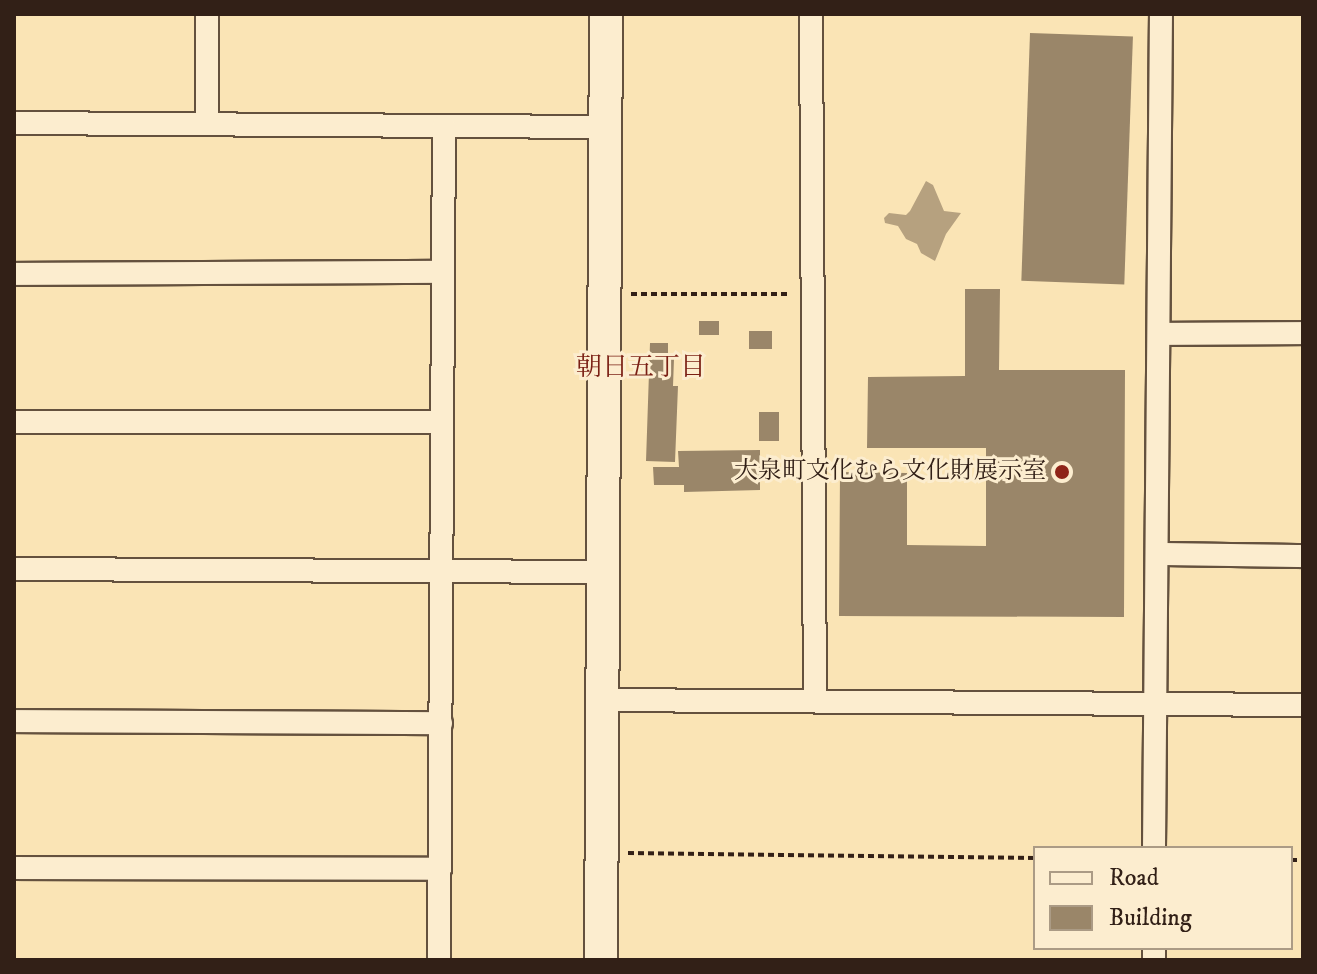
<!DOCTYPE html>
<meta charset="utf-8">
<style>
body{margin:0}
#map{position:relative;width:1317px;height:974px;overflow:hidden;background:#fae4b5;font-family:"IM FELL DW Pica","Noto Serif JP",serif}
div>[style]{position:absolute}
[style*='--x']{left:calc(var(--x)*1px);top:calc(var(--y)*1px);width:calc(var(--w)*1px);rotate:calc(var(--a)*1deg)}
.water>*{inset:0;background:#b6a17f}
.building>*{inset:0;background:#9a8669;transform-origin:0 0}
.path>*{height:4px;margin-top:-2px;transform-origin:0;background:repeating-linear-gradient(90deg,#322017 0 6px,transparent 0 10px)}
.roads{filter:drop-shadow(2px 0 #64513e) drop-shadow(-2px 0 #64513e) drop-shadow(0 2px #64513e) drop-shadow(0 -2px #64513e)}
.street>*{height:22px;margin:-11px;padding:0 11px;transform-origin:11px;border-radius:11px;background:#fcedcf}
.secondary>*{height:32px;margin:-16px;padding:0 16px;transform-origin:16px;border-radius:16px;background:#fcedcf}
.dots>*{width:22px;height:22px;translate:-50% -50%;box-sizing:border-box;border:4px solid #fcedcf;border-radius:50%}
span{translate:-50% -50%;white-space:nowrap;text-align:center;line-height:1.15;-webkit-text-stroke:6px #fcedcf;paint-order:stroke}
.poi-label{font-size:24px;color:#322017}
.right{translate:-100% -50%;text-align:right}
.neighbourhood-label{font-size:26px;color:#7a1f14}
.frame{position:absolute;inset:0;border:16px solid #322017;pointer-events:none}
.legend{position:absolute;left:1033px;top:846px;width:260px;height:104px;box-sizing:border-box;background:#fcedcf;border:2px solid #ab9b85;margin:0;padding:10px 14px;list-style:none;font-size:24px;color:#322017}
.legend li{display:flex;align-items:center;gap:16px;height:40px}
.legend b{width:40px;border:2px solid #ab9b85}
</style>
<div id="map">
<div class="water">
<i style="clip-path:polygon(926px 181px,933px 185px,944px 211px,961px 213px,946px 234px,935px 261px,921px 253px,917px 244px,906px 239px,898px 226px,885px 223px,884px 218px,889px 213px,906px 215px,910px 211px)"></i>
</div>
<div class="building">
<i style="left:1030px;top:33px;width:103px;height:248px;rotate:2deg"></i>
<i style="clip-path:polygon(965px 289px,1000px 289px,999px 370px,1125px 370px,1124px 617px,839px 616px,840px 472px,907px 473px,907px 545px,986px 546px,986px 448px,867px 448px,868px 377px,965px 376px)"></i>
<i style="left:699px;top:321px;width:20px;height:14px"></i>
<i style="left:749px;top:331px;width:23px;height:18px"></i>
<i style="clip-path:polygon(650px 343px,668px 343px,668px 359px,674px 359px,673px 386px,678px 386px,675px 462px,646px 461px)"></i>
<i style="left:759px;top:412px;width:20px;height:29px"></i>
<i style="clip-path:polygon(760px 450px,760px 490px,684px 492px,684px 485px,654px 485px,653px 467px,679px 467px,678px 451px)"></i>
</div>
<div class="path">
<i style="--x:631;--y:294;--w:159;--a:0"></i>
<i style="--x:628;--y:853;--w:407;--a:0.7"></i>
<i style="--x:1291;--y:860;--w:12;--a:0"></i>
</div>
<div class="roads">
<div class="street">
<i style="--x:811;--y:14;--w:686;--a:89.67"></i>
<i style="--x:14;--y:123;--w:589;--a:0.39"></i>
<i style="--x:207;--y:124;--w:110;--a:-90"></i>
<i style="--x:14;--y:274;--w:429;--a:-0.3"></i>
<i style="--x:1160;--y:334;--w:143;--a:-0.4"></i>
<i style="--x:14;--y:422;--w:428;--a:0"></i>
<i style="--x:1158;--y:554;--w:145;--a:0.8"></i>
<i style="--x:14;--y:569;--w:589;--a:0.29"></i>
<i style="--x:603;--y:700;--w:700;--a:0.41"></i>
<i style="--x:14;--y:721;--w:427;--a:0.3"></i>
<i style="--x:1154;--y:848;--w:834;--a:-89.52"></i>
<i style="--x:14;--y:868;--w:426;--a:0.1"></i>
<i style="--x:439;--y:960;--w:834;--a:-89.66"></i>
<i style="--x:1154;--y:960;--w:12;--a:-90"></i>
</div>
<div class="secondary">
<i style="--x:601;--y:960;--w:946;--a:-89.7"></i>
</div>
</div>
<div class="dots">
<i style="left:1062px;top:472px;background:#8f2418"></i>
</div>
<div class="poi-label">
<span class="right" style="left:1046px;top:472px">大泉町文化むら文化財展示室</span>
</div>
<div class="neighbourhood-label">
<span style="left:641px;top:368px">朝日五丁目</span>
</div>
<div class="frame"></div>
<ul class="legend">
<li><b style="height:10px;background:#fcedcf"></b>Road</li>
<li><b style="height:22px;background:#9a8669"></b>Building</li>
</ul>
</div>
